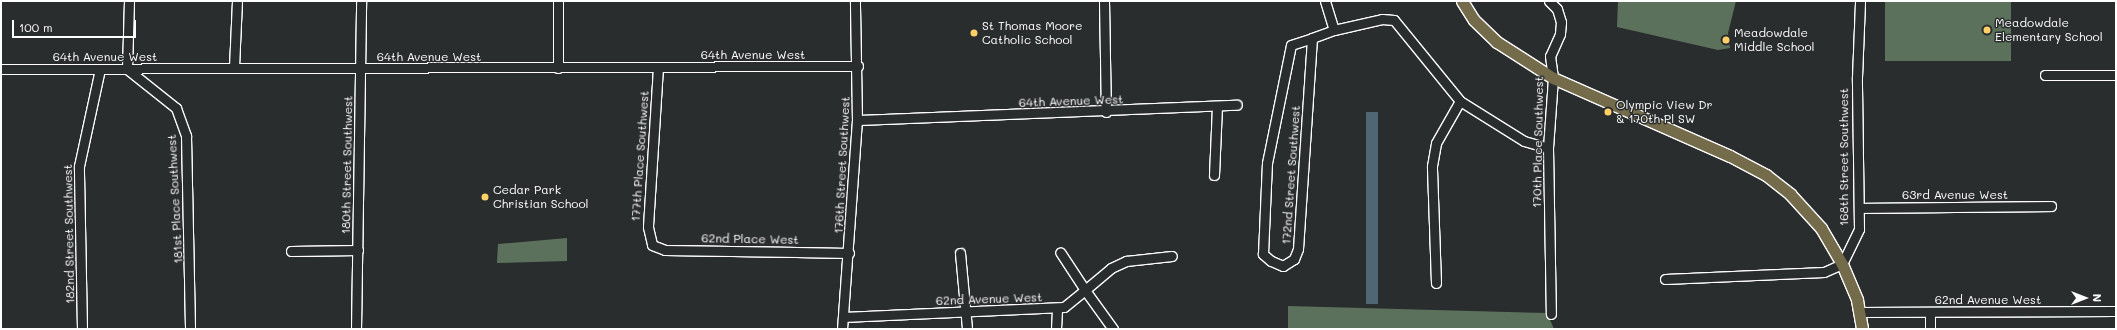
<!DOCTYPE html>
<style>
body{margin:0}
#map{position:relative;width:2117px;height:330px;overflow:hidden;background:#2a2d2e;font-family:Mali,sans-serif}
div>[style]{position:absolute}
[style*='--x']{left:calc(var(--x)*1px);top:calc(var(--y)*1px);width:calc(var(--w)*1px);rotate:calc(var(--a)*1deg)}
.green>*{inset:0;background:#5c715c;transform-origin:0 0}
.water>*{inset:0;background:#4f6774;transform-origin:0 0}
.roads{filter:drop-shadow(1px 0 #fff) drop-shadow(-1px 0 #fff) drop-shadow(0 1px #fff) drop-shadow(0 -1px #fff)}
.minor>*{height:9px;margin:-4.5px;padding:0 4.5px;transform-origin:4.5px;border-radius:4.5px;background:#2a2d2e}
.major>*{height:11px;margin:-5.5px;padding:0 5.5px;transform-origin:5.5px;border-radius:5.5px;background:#746b4b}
.dots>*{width:11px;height:11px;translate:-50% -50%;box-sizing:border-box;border:2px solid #2a2d2e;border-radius:50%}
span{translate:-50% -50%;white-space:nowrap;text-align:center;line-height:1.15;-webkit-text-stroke:3px #2a2d2e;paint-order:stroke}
.poi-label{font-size:12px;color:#fff}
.left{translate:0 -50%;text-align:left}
.street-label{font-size:12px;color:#fff}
.frame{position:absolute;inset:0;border:2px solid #fff;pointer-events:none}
.north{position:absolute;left:2065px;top:278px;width:40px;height:40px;-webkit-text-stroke:3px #2a2d2e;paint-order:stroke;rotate:90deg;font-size:11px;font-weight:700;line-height:16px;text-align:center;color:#fff}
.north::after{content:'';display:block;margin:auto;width:14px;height:18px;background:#fff;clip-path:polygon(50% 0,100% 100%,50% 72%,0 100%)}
.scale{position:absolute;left:12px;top:20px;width:124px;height:18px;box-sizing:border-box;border:2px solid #fff;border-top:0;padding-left:5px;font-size:12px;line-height:14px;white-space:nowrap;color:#fff;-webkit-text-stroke:3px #2a2d2e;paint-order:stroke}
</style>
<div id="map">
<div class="green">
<i style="clip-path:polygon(1618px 1px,1736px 1px,1728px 33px,1730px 48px,1718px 50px,1617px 27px)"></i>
<i style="left:1885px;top:1px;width:126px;height:60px"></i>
<i style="clip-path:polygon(567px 238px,567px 261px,497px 263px,498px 244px)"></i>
<i style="clip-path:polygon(1288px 306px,1547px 313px,1554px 329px,1288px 329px)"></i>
</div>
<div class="water">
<i style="left:1366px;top:112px;width:12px;height:192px"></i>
</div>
<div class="roads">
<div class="minor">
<i style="--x:129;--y:1;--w:68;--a:91.7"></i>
<i style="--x:127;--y:69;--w:63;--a:38.5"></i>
<i style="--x:176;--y:108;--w:30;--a:70"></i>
<i style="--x:186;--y:136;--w:193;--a:88.8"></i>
<i style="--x:1104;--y:1;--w:111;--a:89"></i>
<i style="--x:1325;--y:1;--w:30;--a:73"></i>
<i style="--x:1549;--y:1;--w:11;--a:45"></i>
<i style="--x:1557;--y:9;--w:14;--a:73"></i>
<i style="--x:1561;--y:22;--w:12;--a:95"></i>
<i style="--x:1560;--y:34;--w:24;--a:114"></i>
<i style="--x:1550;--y:56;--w:22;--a:82"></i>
<i style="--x:1553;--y:78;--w:70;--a:94.1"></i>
<i style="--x:1548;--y:148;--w:166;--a:89"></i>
<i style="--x:1312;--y:38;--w:211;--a:93.8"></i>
<i style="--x:1298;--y:249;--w:11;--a:112"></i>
<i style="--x:1294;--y:259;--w:13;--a:148"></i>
<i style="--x:1283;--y:266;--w:13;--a:-157"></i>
<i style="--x:1271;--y:261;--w:11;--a:-139"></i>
<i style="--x:1263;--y:254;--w:91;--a:-87.5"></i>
<i style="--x:1267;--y:163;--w:120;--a:-78.5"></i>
<i style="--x:1291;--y:45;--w:22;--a:-18"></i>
<i style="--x:1312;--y:38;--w:23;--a:-20"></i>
<i style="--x:1334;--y:30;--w:49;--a:-12.9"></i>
<i style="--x:1382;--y:19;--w:12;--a:5"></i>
<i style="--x:1394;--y:20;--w:104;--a:50.8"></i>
<i style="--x:1460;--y:101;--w:75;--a:32"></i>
<i style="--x:1524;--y:141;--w:25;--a:16"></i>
<i style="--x:234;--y:67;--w:66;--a:-87.4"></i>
<i style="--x:658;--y:67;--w:160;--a:93.6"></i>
<i style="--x:648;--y:227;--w:18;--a:77"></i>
<i style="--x:652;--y:245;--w:14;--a:21"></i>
<i style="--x:665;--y:250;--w:184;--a:0.9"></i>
<i style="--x:558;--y:68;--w:67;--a:-90"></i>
<i style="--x:1;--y:69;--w:857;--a:-0.2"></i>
<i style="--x:2045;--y:75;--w:71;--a:0"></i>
<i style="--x:857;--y:120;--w:380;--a:-2.3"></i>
<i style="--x:1214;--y:175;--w:69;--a:-87.5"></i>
<i style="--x:1859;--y:208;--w:192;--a:-0.6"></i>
<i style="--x:291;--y:251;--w:67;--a:-0.9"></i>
<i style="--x:960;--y:253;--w:76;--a:84.7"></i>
<i style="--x:1665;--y:279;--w:159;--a:-2.5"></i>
<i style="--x:1824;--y:272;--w:20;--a:-24"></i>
<i style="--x:1842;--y:264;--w:39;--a:-64"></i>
<i style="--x:1859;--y:229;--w:152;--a:-90.8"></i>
<i style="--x:1857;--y:77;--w:76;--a:-87.7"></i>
<i style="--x:1436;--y:283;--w:117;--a:-92"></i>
<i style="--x:1432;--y:166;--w:23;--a:-80"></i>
<i style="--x:1436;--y:143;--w:48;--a:-60.3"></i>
<i style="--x:1860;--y:312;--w:256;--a:-0.2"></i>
<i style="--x:1930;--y:312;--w:17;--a:90"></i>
<i style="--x:843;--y:317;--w:221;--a:-2.6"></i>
<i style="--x:1064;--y:307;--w:27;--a:-39"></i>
<i style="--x:1085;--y:290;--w:45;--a:-123.3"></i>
<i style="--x:82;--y:329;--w:163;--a:-91.1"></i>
<i style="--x:79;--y:166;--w:99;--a:-77.8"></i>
<i style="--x:356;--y:329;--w:328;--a:-89.1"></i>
<i style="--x:842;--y:329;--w:210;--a:-85.9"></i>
<i style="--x:857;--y:120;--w:119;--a:-91"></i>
<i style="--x:1056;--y:329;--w:20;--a:-87"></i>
<i style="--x:1113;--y:329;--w:48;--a:-125.7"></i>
<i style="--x:1085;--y:290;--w:34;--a:-40"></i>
<i style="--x:1111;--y:268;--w:17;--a:-25"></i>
<i style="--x:1126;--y:261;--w:46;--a:-6.2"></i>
</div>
<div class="major">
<i style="--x:1462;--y:1;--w:22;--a:58"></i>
<i style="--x:1474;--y:20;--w:32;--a:44"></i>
<i style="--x:1497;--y:42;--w:67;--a:32.7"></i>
<i style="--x:1553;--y:78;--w:193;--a:23.8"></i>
<i style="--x:1730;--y:156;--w:41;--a:27.8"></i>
<i style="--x:1766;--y:175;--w:31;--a:38"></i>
<i style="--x:1790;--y:194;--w:46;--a:47.6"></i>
<i style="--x:1821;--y:228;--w:42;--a:59.7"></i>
<i style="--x:1842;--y:264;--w:39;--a:67"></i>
<i style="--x:1857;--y:300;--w:29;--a:80"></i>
</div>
</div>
<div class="dots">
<i style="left:1987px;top:30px;background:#ffd166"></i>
<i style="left:974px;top:33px;background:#ffd166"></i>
<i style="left:1726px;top:40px;background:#ffd166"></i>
<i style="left:1608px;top:112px;background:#ffd166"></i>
<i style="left:485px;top:197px;background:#ffd166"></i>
</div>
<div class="poi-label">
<span class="left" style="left:1995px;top:30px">Meadowdale<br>Elementary School</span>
<span class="left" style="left:982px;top:33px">St Thomas Moore<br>Catholic School</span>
<span class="left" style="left:1734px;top:40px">Meadowdale<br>Middle School</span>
<span class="left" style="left:1616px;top:112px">Olympic View Dr<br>&amp; 170th Pl SW</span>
<span class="left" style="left:493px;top:197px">Cedar Park<br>Christian School</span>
</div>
<div class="street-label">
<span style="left:753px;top:55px">64th Avenue West</span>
<span style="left:105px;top:57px">64th Avenue West</span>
<span style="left:429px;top:57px">64th Avenue West</span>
<span style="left:1071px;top:101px;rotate:-2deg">64th Avenue West</span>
<span style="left:1538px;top:142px;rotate:-89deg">170th Place Southwest</span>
<span style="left:640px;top:156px;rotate:-86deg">177th Place Southwest</span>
<span style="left:1844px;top:157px;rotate:-90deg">168th Street Southwest</span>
<span style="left:347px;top:165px;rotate:-89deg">180th Street Southwest</span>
<span style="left:842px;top:165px;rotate:-87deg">176th Street Southwest</span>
<span style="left:1291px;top:175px;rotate:-86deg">172nd Street Southwest</span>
<span style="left:1955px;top:195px">63rd Avenue West</span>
<span style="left:175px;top:199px;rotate:-93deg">181st Place Southwest</span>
<span style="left:69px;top:234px;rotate:-91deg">182nd Street Southwest</span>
<span style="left:750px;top:239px;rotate:1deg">62nd Place West</span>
<span style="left:989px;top:299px;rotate:-2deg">62nd Avenue West</span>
<span style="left:1988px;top:300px">62nd Avenue West</span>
</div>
<div class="frame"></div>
<div class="north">N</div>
<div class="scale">100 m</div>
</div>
